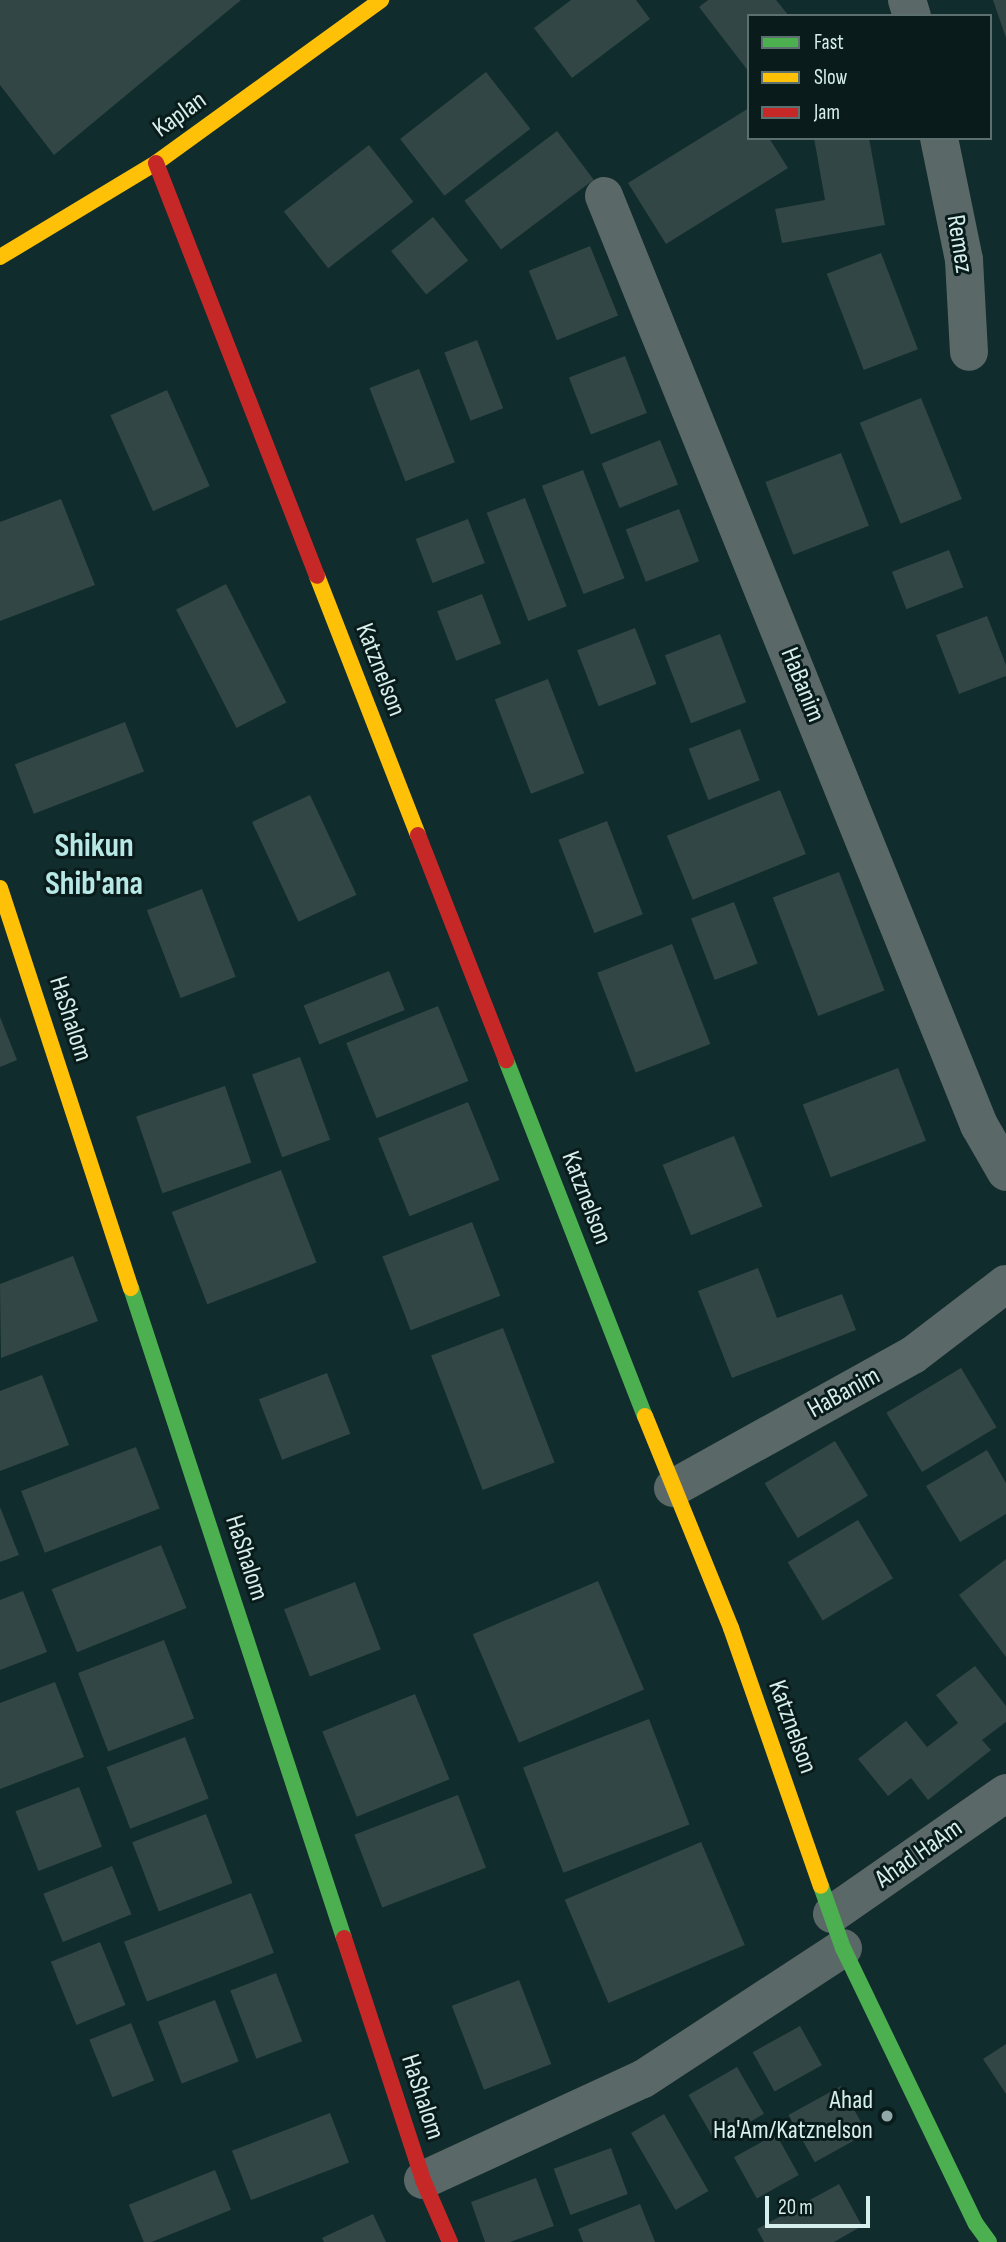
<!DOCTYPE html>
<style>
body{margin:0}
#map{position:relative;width:1006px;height:2242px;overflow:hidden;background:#112c2c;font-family:"Sofia Sans Condensed",sans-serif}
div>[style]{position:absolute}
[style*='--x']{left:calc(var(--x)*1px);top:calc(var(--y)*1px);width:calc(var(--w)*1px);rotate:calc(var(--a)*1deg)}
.building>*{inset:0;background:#324646;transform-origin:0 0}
.street>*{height:38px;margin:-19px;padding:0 19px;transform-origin:19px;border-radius:19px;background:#5b6868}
.fast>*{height:16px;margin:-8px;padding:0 8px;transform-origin:8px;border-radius:8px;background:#4caf50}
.slow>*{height:16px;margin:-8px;padding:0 8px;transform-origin:8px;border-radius:8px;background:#ffc107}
.jam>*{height:16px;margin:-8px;padding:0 8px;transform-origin:8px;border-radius:8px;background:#c62828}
.dots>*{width:19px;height:19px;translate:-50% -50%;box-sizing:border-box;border:4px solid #091c1b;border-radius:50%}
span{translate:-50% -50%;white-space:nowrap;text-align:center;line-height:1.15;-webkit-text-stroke:6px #091c1b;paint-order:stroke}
.street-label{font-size:26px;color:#d6eeec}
.poi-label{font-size:26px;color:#d6eeec}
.right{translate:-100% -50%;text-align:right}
.district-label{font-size:33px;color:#b8e8e6;font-weight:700}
.legend{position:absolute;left:747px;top:14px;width:245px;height:126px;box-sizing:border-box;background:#091c1b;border:2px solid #5b706f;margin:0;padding:9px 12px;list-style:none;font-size:21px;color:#d6eeec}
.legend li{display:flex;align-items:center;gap:14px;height:35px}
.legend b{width:35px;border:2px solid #5b706f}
.scale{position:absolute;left:765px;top:2196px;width:105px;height:32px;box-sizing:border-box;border:4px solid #d6eeec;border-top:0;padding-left:9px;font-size:21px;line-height:24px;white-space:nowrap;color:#d6eeec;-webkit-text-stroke:5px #091c1b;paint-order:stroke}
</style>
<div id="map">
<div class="building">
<i style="clip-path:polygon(0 0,241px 0,54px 155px,0 85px)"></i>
<i style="clip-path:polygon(571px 0,636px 0,650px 19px,572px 78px,534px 28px)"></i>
<i style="clip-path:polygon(708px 0,776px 0,789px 16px,749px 16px,749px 72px,699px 7px)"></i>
<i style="clip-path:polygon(993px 0,1006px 0,1006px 38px)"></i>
<i style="left:486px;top:72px;width:72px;height:109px;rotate:52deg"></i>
<i style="clip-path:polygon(749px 108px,749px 138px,769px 138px,788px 168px,666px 244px,628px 183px)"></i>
<i style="left:557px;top:131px;width:61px;height:116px;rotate:53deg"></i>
<i style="clip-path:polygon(814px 138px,869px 138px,885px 225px,782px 243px,775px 209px,825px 200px)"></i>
<i style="left:369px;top:145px;width:72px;height:108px;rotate:52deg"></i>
<i style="left:433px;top:217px;width:56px;height:54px;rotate:51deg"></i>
<i style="left:590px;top:246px;width:75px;height:66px;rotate:68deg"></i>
<i style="left:881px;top:253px;width:103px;height:58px;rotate:69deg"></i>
<i style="left:477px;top:340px;width:73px;height:35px;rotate:69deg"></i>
<i style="left:625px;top:356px;width:61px;height:60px;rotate:69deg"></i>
<i style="left:419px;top:369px;width:100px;height:53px;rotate:69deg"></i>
<i style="left:167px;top:390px;width:105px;height:62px;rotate:66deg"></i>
<i style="left:921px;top:398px;width:109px;height:66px;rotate:68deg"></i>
<i style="left:660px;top:440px;width:48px;height:63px;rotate:68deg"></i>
<i style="left:841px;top:453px;width:78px;height:81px;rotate:69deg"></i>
<i style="left:583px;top:470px;width:116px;height:44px;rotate:69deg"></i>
<i style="left:525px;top:498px;width:116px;height:41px;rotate:69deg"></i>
<i style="clip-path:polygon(61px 499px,95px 585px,0 621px,0 522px)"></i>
<i style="left:679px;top:509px;width:56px;height:57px;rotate:69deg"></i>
<i style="left:468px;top:519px;width:47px;height:56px;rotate:69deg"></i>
<i style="left:949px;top:550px;width:40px;height:61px;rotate:69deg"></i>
<i style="left:226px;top:584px;width:133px;height:56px;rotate:63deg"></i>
<i style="left:482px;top:594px;width:53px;height:48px;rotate:69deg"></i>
<i style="clip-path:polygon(987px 616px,1006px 665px,1006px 676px,959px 694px,936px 635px)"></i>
<i style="left:635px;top:628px;width:60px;height:62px;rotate:69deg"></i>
<i style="left:720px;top:634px;width:73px;height:59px;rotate:69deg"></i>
<i style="left:548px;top:679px;width:101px;height:57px;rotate:69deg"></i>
<i style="left:125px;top:722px;width:53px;height:118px;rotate:69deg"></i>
<i style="left:740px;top:729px;width:55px;height:55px;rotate:69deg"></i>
<i style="left:780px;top:790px;width:69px;height:122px;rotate:68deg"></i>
<i style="left:310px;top:795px;width:110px;height:64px;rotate:65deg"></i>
<i style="left:607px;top:821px;width:100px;height:52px;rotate:69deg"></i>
<i style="left:839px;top:872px;width:127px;height:71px;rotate:69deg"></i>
<i style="left:202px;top:889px;width:94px;height:59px;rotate:69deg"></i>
<i style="left:734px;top:902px;width:66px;height:46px;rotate:69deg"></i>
<i style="left:672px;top:944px;width:107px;height:80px;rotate:69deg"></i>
<i style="left:389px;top:971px;width:42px;height:92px;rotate:68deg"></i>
<i style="left:438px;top:1006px;width:81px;height:99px;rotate:68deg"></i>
<i style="clip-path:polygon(0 1017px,17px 1060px,0 1067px)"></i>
<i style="left:300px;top:1057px;width:88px;height:51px;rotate:70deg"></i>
<i style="left:898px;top:1068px;width:78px;height:102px;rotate:69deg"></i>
<i style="left:225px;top:1086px;width:81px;height:94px;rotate:71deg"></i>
<i style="left:468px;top:1102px;width:84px;height:97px;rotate:68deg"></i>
<i style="left:734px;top:1136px;width:76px;height:77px;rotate:68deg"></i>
<i style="left:281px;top:1170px;width:99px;height:117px;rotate:69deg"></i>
<i style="left:472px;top:1222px;width:79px;height:96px;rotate:69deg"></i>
<i style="clip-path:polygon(73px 1256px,98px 1321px,1px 1358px,0 1284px)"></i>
<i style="clip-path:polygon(758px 1268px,777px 1318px,842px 1294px,856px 1330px,732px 1378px,698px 1291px)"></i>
<i style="left:503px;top:1328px;width:144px;height:77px;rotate:69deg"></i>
<i style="left:961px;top:1368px;width:69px;height:87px;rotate:59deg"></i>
<i style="left:327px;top:1373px;width:65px;height:73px;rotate:69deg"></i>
<i style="clip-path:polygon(42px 1375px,69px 1445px,0 1471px,0 1391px)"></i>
<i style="left:835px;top:1441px;width:64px;height:82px;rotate:59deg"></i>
<i style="left:136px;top:1447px;width:66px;height:123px;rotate:69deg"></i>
<i style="clip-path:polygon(987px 1450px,1006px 1483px,1006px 1514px,960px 1542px,926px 1486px)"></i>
<i style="clip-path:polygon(0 1507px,19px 1555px,0 1562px)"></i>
<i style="left:858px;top:1520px;width:68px;height:82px;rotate:59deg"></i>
<i style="left:161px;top:1545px;width:68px;height:118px;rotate:68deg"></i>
<i style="clip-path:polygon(1006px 1559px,1006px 1657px,959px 1595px)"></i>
<i style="left:598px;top:1581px;width:118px;height:136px;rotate:67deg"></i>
<i style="left:355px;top:1582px;width:72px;height:76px;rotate:69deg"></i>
<i style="clip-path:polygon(23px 1591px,47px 1652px,0 1670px,0 1600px)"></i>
<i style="left:164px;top:1640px;width:84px;height:92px;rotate:69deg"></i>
<i style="clip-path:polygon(975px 1666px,1006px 1706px,1006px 1722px,982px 1740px,991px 1750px,928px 1800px,911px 1778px,888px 1796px,858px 1759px,906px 1721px,927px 1747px,958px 1723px,936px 1695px)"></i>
<i style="clip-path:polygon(55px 1682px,84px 1757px,0 1789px,0 1703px)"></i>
<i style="left:415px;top:1694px;width:92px;height:100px;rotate:68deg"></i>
<i style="left:649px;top:1719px;width:113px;height:135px;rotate:69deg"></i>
<i style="left:185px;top:1737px;width:66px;height:84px;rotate:69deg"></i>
<i style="left:79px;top:1787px;width:64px;height:68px;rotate:69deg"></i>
<i style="left:458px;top:1795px;width:78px;height:111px;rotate:69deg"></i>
<i style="left:206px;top:1814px;width:74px;height:79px;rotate:69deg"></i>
<i style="left:701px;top:1842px;width:112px;height:148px;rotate:67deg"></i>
<i style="left:112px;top:1866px;width:52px;height:74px;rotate:68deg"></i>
<i style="left:251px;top:1893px;width:64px;height:136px;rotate:69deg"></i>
<i style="left:100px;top:1942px;width:68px;height:53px;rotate:68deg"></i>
<i style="left:276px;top:1973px;width:73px;height:49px;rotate:69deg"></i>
<i style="left:519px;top:1980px;width:90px;height:72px;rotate:69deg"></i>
<i style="left:215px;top:2000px;width:66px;height:61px;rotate:69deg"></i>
<i style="left:131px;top:2023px;width:62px;height:45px;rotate:68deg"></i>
<i style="left:800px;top:2026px;width:45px;height:54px;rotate:61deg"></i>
<i style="clip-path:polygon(1006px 2044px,1006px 2094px,983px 2059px)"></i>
<i style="left:737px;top:2067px;width:54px;height:56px;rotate:60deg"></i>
<i style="left:841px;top:2086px;width:54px;height:60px;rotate:61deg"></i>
<i style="left:330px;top:2113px;width:53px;height:105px;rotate:69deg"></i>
<i style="left:664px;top:2114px;width:89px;height:38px;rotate:60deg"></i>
<i style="left:776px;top:2134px;width:47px;height:48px;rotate:61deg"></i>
<i style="left:611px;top:2148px;width:49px;height:61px;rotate:70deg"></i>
<i style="left:215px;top:2170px;width:43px;height:93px;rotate:68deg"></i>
<i style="clip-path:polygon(536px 2178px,554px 2226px,510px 2242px,485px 2242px,471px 2202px)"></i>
<i style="clip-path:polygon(839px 2184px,862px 2226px,834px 2242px,764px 2242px,757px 2229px)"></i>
<i style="clip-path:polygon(640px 2204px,655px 2242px,583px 2242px,578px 2229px)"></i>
<i style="clip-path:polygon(373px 2214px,386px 2242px,324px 2242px,322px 2238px)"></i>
</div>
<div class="street">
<i style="--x:907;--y:0;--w:17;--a:73"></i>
<i style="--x:939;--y:138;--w:125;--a:78.4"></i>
<i style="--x:964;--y:260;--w:92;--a:86.9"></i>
<i style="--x:604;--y:196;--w:1002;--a:68.02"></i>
<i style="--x:979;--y:1125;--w:54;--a:60.1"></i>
<i style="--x:673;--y:1488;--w:274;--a:-29"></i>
<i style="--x:913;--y:1355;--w:117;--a:-37.4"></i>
<i style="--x:832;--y:1914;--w:212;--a:-34.8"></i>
<i style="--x:423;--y:2180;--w:242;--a:-24.7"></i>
<i style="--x:643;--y:2079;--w:239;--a:-33.2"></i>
</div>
<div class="fast">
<i style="--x:506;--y:1060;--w:382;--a:68.7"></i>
<i style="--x:131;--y:1288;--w:684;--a:71.86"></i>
<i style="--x:821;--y:1886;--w:66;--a:70.5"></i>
<i style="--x:843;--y:1948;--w:306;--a:64.3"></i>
<i style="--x:976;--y:2224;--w:22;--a:54"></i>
</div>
<div class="slow">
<i style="--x:0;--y:257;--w:182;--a:-31.1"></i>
<i style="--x:156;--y:163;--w:278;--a:-35.9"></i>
<i style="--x:317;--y:576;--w:278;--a:68.7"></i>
<i style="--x:0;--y:888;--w:421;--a:71.9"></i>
<i style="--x:645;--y:1416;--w:229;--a:67.9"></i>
<i style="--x:731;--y:1628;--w:273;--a:70.8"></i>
</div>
<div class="jam">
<i style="--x:156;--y:163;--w:443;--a:68.7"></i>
<i style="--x:418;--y:835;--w:242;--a:68.6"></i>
<i style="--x:344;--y:1938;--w:255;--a:71.9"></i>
<i style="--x:423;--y:2180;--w:68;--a:66.5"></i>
</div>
<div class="dots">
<i style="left:887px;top:2116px;background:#91aaa9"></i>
</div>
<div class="street-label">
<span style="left:180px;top:115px;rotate:-36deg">Kaplan</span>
<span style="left:959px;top:244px;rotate:81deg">Remez</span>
<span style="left:380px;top:670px;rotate:69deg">Katznelson</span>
<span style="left:802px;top:685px;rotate:68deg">HaBanim</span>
<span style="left:70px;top:1019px;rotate:72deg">HaShalom</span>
<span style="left:586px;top:1198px;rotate:69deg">Katznelson</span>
<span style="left:844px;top:1393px;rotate:-29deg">HaBanim</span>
<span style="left:246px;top:1558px;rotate:72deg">HaShalom</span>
<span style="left:792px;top:1727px;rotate:70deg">Katznelson</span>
<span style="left:919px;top:1854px;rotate:-35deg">Ahad HaAm</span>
<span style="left:422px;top:2097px;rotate:72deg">HaShalom</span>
</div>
<div class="poi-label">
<span class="right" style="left:873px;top:2116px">Ahad<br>Ha'Am/Katznelson</span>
</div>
<div class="district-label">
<span style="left:94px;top:866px">Shikun<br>Shib'ana</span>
</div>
<ul class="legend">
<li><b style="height:9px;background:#4caf50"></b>Fast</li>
<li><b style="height:9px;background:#ffc107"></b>Slow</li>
<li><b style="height:9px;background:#c62828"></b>Jam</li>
</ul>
<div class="scale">20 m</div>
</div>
